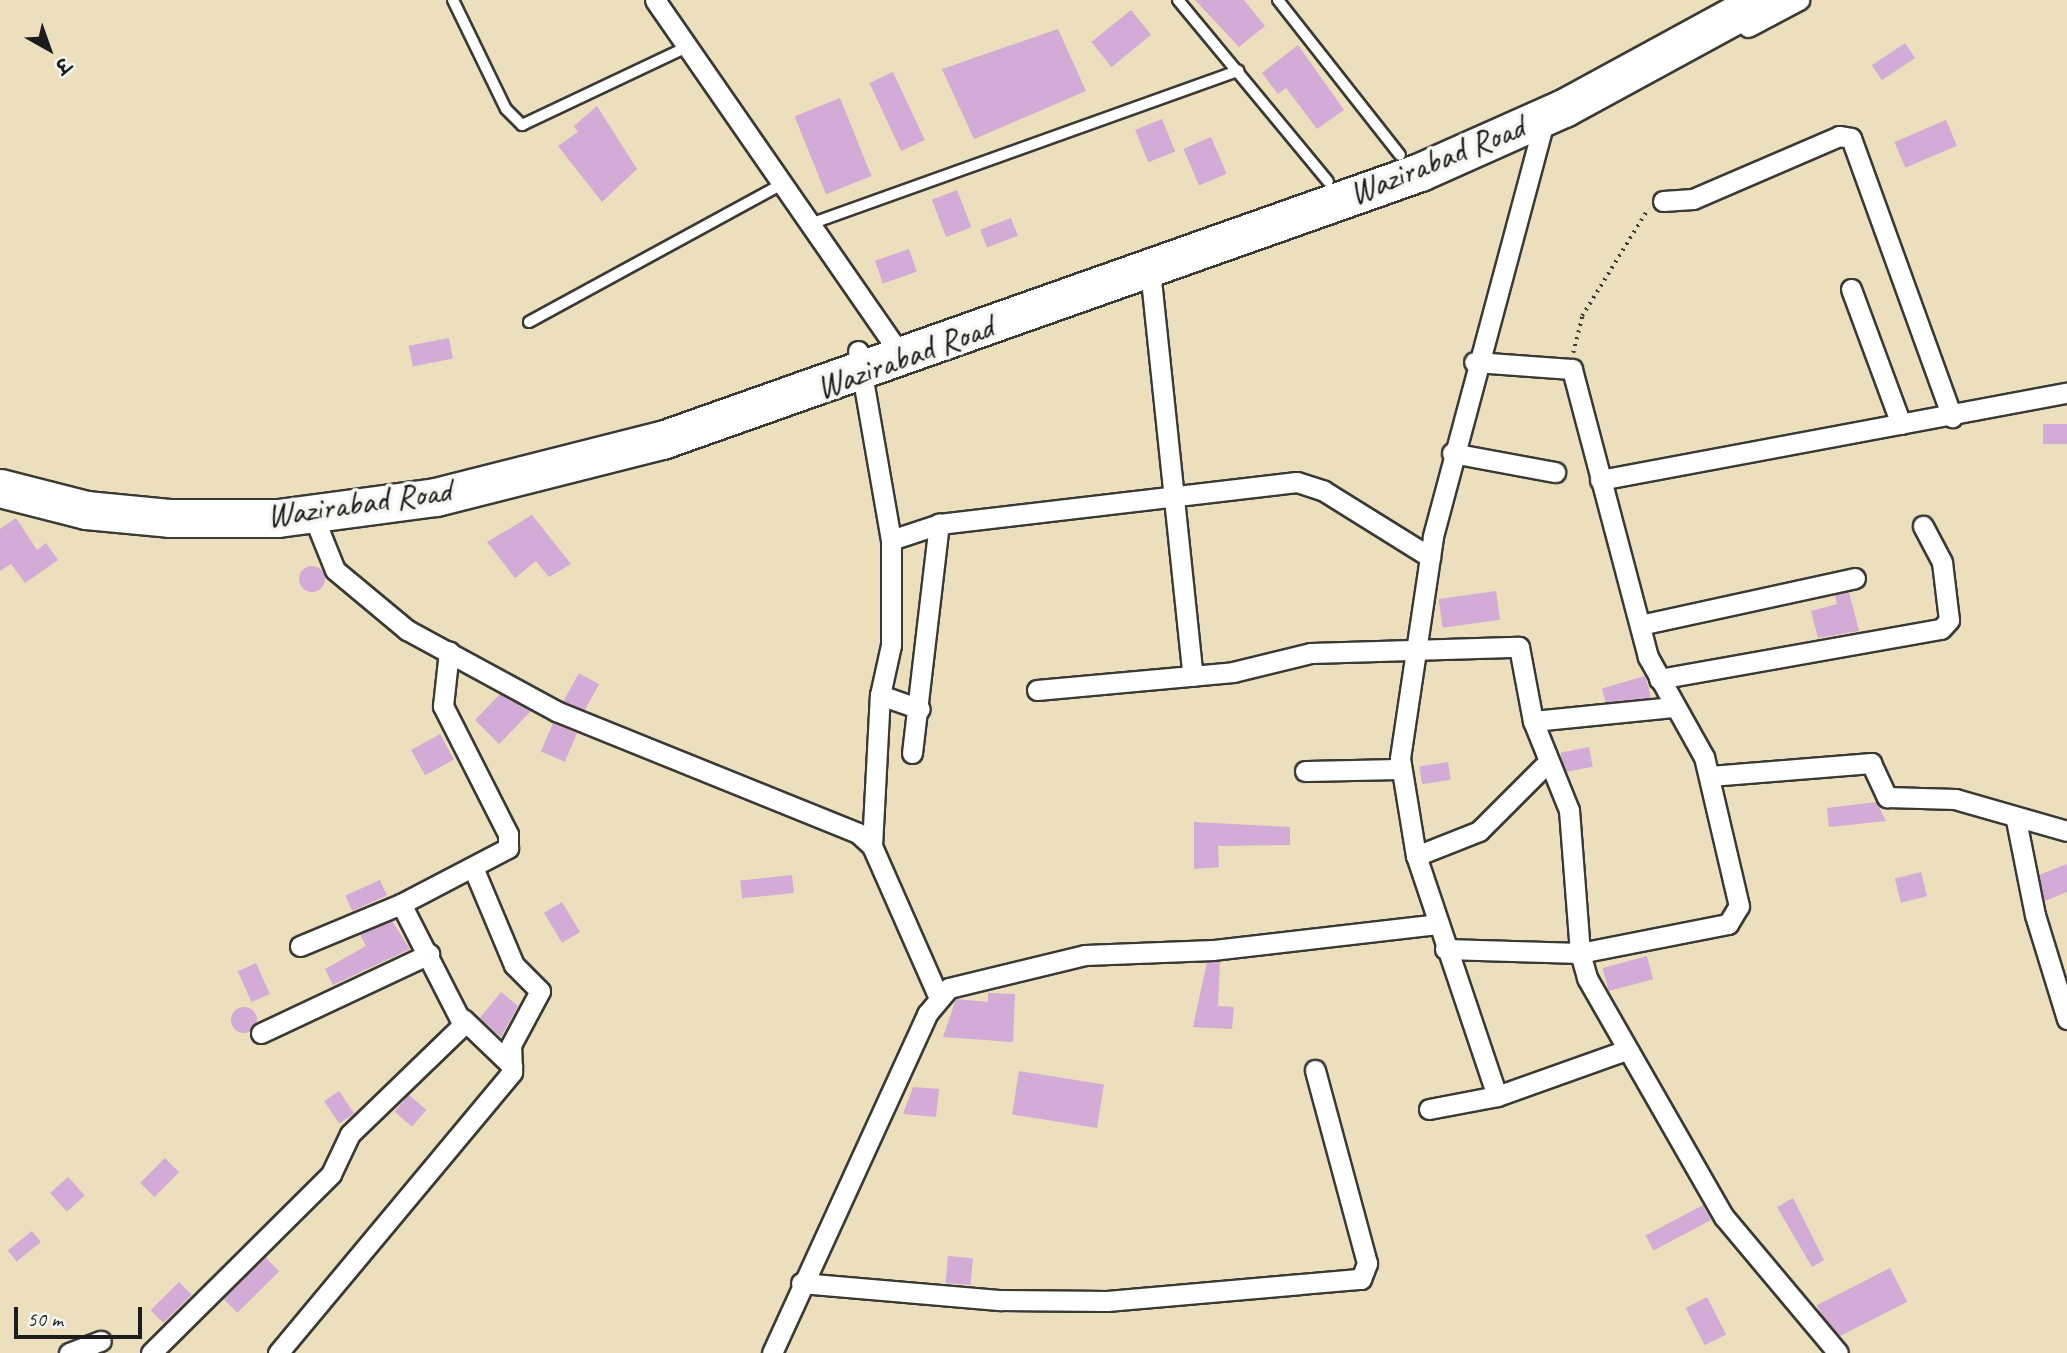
<!DOCTYPE html>
<meta charset="utf-8">
<style>
body{margin:0}
#map{position:relative;width:2067px;height:1353px;overflow:hidden;background:#ecdfbd;font-family:Caveat,"Playpen Sans Deva",sans-serif}
div>[style]{position:absolute}
[style*='--x']{left:calc(var(--x)*1px);top:calc(var(--y)*1px);width:calc(var(--w)*1px);rotate:calc(var(--a)*1deg)}
.building>*{inset:0;background:#d2abd6;transform-origin:0 0}
.round{border-radius:50%}
.path>*{height:3.5px;margin-top:-1.75px;transform-origin:0;background:repeating-linear-gradient(90deg,#3b3934 0 2px,transparent 0 7px)}
.roads{filter:drop-shadow(2px 0 #3b3934) drop-shadow(-2px 0 #3b3934) drop-shadow(0 2px #3b3934) drop-shadow(0 -2px #3b3934)}
.lane>*{height:10px;margin:-5px;padding:0 5px;transform-origin:5px;border-radius:5px;background:#fff}
.street>*{height:19px;margin:-9.5px;padding:0 9.5px;transform-origin:9.5px;border-radius:9.5px;background:#fff}
.highway>*{height:37px;margin:-18.5px;padding:0 18.5px;transform-origin:18.5px;border-radius:18.5px;background:#fff}
span{translate:-50% -50%;white-space:nowrap;text-align:center;line-height:1.15;-webkit-text-stroke:7px #f6f6f2;paint-order:stroke}
.street-label{font-size:33px;color:#1c1c1c}
.north{position:absolute;left:14px;top:14px;width:70px;height:70px;-webkit-text-stroke:5px #f6f6f2;paint-order:stroke;rotate:140deg;font-size:19px;font-weight:700;line-height:28px;text-align:center;color:#1c1c1c}
.north::after{content:'';display:block;margin:auto;width:24px;height:32px;background:#1c1c1c;clip-path:polygon(50% 0,100% 100%,50% 72%,0 100%)}
.scale{position:absolute;left:14px;top:1307px;width:128px;height:32px;box-sizing:border-box;border:4px solid #1c1c1c;border-top:0;padding-left:9px;font-size:21px;line-height:24px;white-space:nowrap;color:#1c1c1c;-webkit-text-stroke:5px #f6f6f2;paint-order:stroke}
</style>
<div id="map">
<div class="building">
<i style="clip-path:polygon(1195px 0,1244px 0,1265px 26px,1239px 47px)"></i>
<i style="left:1131px;top:10px;width:32px;height:51px;rotate:51deg"></i>
<i style="clip-path:polygon(1058px 29px,1086px 91px,974px 139px,942px 69px)"></i>
<i style="left:1905px;top:43px;width:18px;height:40px;rotate:56deg"></i>
<i style="clip-path:polygon(1298px 45px,1344px 110px,1317px 129px,1286px 88px,1278px 94px,1262px 73px)"></i>
<i style="left:893px;top:72px;width:75px;height:26px;rotate:65deg"></i>
<i style="left:840px;top:98px;width:84px;height:49px;rotate:68deg"></i>
<i style="clip-path:polygon(597px 106px,637px 169px,602px 202px,558px 146px,578px 132px,574px 126px)"></i>
<i style="left:1162px;top:119px;width:35px;height:29px;rotate:68deg"></i>
<i style="left:1946px;top:120px;width:28px;height:56px;rotate:67deg"></i>
<i style="left:1211px;top:137px;width:40px;height:30px;rotate:67deg"></i>
<i style="left:957px;top:190px;width:40px;height:27px;rotate:69deg"></i>
<i style="left:1011px;top:218px;width:19px;height:33px;rotate:69deg"></i>
<i style="left:909px;top:249px;width:24px;height:36px;rotate:71deg"></i>
<i style="left:449px;top:338px;width:21px;height:41px;rotate:79deg"></i>
<i style="left:2067px;top:424px;width:20px;height:24px;rotate:90deg"></i>
<i style="clip-path:polygon(532px 515px,571px 564px,549px 577px,536px 561px,515px 578px,487px 542px)"></i>
<i style="clip-path:polygon(16px 518px,37px 550px,46px 543px,58px 560px,25px 583px,11px 564px,0 571px,0 529px)"></i>
<i class="round" style="left:299px;top:566px;width:26px;height:26px"></i>
<i style="left:1496px;top:591px;width:29px;height:58px;rotate:82deg"></i>
<i style="clip-path:polygon(1849px 592px,1859px 631px,1818px 638px,1811px 611px,1837px 604px,1835px 595px)"></i>
<i style="left:579px;top:673px;width:23px;height:32px;rotate:29deg"></i>
<i style="left:1645px;top:676px;width:22px;height:45px;rotate:74deg"></i>
<i style="clip-path:polygon(500px 694px,531px 711px,499px 744px,475px 720px)"></i>
<i style="left:553px;top:723px;width:26px;height:31px;rotate:23deg"></i>
<i style="left:440px;top:734px;width:29px;height:33px;rotate:61deg"></i>
<i style="left:1589px;top:747px;width:20px;height:29px;rotate:79deg"></i>
<i style="left:1448px;top:762px;width:18px;height:29px;rotate:81deg"></i>
<i style="clip-path:polygon(1876px 802px,1886px 821px,1829px 827px,1827px 808px)"></i>
<i style="clip-path:polygon(1194px 822px,1290px 827px,1290px 845px,1218px 846px,1219px 867px,1194px 869px)"></i>
<i style="clip-path:polygon(2067px 864px,2067px 892px,2045px 901px,2039px 875px)"></i>
<i style="left:1921px;top:872px;width:25px;height:27px;rotate:76deg"></i>
<i style="left:792px;top:875px;width:18px;height:52px;rotate:84deg"></i>
<i style="left:380px;top:880px;width:17px;height:38px;rotate:66deg"></i>
<i style="left:562px;top:902px;width:35px;height:21px;rotate:59deg"></i>
<i style="clip-path:polygon(392px 921px,410px 949px,333px 985px,325px 969px,366px 946px,360px 934px)"></i>
<i style="left:1647px;top:956px;width:24px;height:46px;rotate:75deg"></i>
<i style="clip-path:polygon(1220px 961px,1218px 1006px,1234px 1007px,1232px 1029px,1193px 1027px,1207px 962px)"></i>
<i style="left:256px;top:963px;width:34px;height:20px;rotate:66deg"></i>
<i style="clip-path:polygon(501px 992px,518px 1006px,501px 1037px,480px 1018px)"></i>
<i style="clip-path:polygon(988px 993px,1015px 994px,1013px 1042px,943px 1037px,956px 999px,988px 1002px)"></i>
<i class="round" style="left:231px;top:1007px;width:26px;height:26px"></i>
<i style="left:1019px;top:1071px;width:86px;height:44px;rotate:9deg"></i>
<i style="clip-path:polygon(913px 1087px,939px 1089px,936px 1117px,903px 1114px)"></i>
<i style="left:339px;top:1091px;width:27px;height:18px;rotate:56deg"></i>
<i style="left:409px;top:1095px;width:23px;height:22px;rotate:41deg"></i>
<i style="left:165px;top:1158px;width:20px;height:35px;rotate:45deg"></i>
<i style="left:68px;top:1177px;width:25px;height:24px;rotate:48deg"></i>
<i style="clip-path:polygon(1793px 1198px,1824px 1260px,1812px 1267px,1777px 1207px)"></i>
<i style="left:1703px;top:1205px;width:17px;height:65px;rotate:62deg"></i>
<i style="left:32px;top:1231px;width:14px;height:31px;rotate:51deg"></i>
<i style="left:948px;top:1256px;width:25px;height:27px;rotate:5deg"></i>
<i style="left:265px;top:1257px;width:20px;height:59px;rotate:45deg"></i>
<i style="left:1890px;top:1268px;width:38px;height:82px;rotate:63deg"></i>
<i style="left:179px;top:1282px;width:18px;height:40px;rotate:45deg"></i>
<i style="left:1707px;top:1297px;width:42px;height:24px;rotate:63deg"></i>
</div>
<div class="path">
<i style="--x:1573;--y:353;--w:38;--a:-76"></i>
<i style="--x:1582;--y:316;--w:126;--a:-58.3"></i>
</div>
<div class="roads">
<div class="lane">
<i style="--x:453;--y:0;--w:121;--a:64.1"></i>
<i style="--x:506;--y:109;--w:23;--a:45"></i>
<i style="--x:522;--y:125;--w:183;--a:-25.3"></i>
<i style="--x:1178;--y:0;--w:235;--a:50.4"></i>
<i style="--x:1278;--y:0;--w:197;--a:51.8"></i>
<i style="--x:810;--y:224;--w:455;--a:-19.7"></i>
<i style="--x:529;--y:322;--w:286;--a:-28.6"></i>
</div>
<div class="street">
<i style="--x:655;--y:0;--w:436;--a:55.3"></i>
<i style="--x:1748;--y:27;--w:58;--a:-27.9"></i>
<i style="--x:1663;--y:201;--w:30;--a:-4"></i>
<i style="--x:1693;--y:199;--w:159;--a:-23.3"></i>
<i style="--x:1839;--y:136;--w:12;--a:9"></i>
<i style="--x:1851;--y:138;--w:297;--a:70.1"></i>
<i style="--x:1150;--y:270;--w:408;--a:84"></i>
<i style="--x:1851;--y:289;--w:144;--a:69.7"></i>
<i style="--x:858;--y:351;--w:192;--a:80.1"></i>
<i style="--x:891;--y:540;--w:51;--a:-18.4"></i>
<i style="--x:939;--y:524;--w:360;--a:-6.7"></i>
<i style="--x:1297;--y:482;--w:28;--a:18"></i>
<i style="--x:1324;--y:491;--w:125;--a:31.9"></i>
<i style="--x:1452;--y:453;--w:105;--a:10.5"></i>
<i style="--x:1600;--y:480;--w:475;--a:-10.6"></i>
<i style="--x:312;--y:513;--w:61;--a:68"></i>
<i style="--x:335;--y:570;--w:94;--a:39.8"></i>
<i style="--x:407;--y:630;--w:170;--a:28.5"></i>
<i style="--x:556;--y:711;--w:326;--a:22"></i>
<i style="--x:858;--y:833;--w:19;--a:43"></i>
<i style="--x:872;--y:846;--w:166;--a:66.2"></i>
<i style="--x:1640;--y:625;--w:220;--a:-12.3"></i>
<i style="--x:1659;--y:679;--w:286;--a:-10.1"></i>
<i style="--x:1941;--y:629;--w:12;--a:-48"></i>
<i style="--x:1949;--y:620;--w:58;--a:-96.9"></i>
<i style="--x:1942;--y:562;--w:41;--a:-117.8"></i>
<i style="--x:1037;--y:690;--w:197;--a:-5.2"></i>
<i style="--x:1233;--y:672;--w:80;--a:-13.7"></i>
<i style="--x:1311;--y:653;--w:208;--a:-1.7"></i>
<i style="--x:1519;--y:647;--w:75;--a:79.3"></i>
<i style="--x:1533;--y:721;--w:96;--a:68"></i>
<i style="--x:1569;--y:810;--w:143;--a:85.6"></i>
<i style="--x:1580;--y:953;--w:26;--a:74"></i>
<i style="--x:1587;--y:978;--w:275;--a:60.2"></i>
<i style="--x:1724;--y:1217;--w:177;--a:50"></i>
<i style="--x:880;--y:695;--w:42;--a:19.3"></i>
<i style="--x:1533;--y:721;--w:141;--a:-5.7"></i>
<i style="--x:912;--y:753;--w:231;--a:-83.3"></i>
<i style="--x:1305;--y:771;--w:95;--a:-1.2"></i>
<i style="--x:1710;--y:776;--w:162;--a:-4.6"></i>
<i style="--x:1871;--y:763;--w:38;--a:65"></i>
<i style="--x:1887;--y:797;--w:68;--a:1.7"></i>
<i style="--x:1955;--y:799;--w:116;--a:15.9"></i>
<i style="--x:2016;--y:820;--w:97;--a:78.7"></i>
<i style="--x:2035;--y:915;--w:109;--a:72.9"></i>
<i style="--x:872;--y:846;--w:151;--a:-87"></i>
<i style="--x:880;--y:695;--w:51;--a:-77.6"></i>
<i style="--x:891;--y:645;--w:105;--a:-90"></i>
<i style="--x:1416;--y:856;--w:68;--a:-21.6"></i>
<i style="--x:1479;--y:831;--w:96;--a:-45"></i>
<i style="--x:300;--y:946;--w:109;--a:-22.6"></i>
<i style="--x:401;--y:904;--w:121;--a:-27.6"></i>
<i style="--x:508;--y:848;--w:14;--a:-90"></i>
<i style="--x:508;--y:834;--w:144;--a:-116.9"></i>
<i style="--x:443;--y:706;--w:55;--a:-83.8"></i>
<i style="--x:1445;--y:949;--w:135;--a:1.7"></i>
<i style="--x:1580;--y:953;--w:151;--a:-11.1"></i>
<i style="--x:1728;--y:924;--w:21;--a:-59"></i>
<i style="--x:1739;--y:906;--w:153;--a:-103.2"></i>
<i style="--x:1704;--y:757;--w:115;--a:-119.2"></i>
<i style="--x:1648;--y:657;--w:298;--a:-104.8"></i>
<i style="--x:1572;--y:369;--w:98;--a:-175.9"></i>
<i style="--x:463;--y:1019;--w:68;--a:43.8"></i>
<i style="--x:261;--y:1033;--w:186;--a:-25.2"></i>
<i style="--x:1497;--y:1096;--w:253;--a:-108.6"></i>
<i style="--x:1416;--y:856;--w:99;--a:-99.3"></i>
<i style="--x:1400;--y:758;--w:224;--a:-81.5"></i>
<i style="--x:1433;--y:536;--w:434;--a:-75"></i>
<i style="--x:1429;--y:1109;--w:69;--a:-10.8"></i>
<i style="--x:1497;--y:1096;--w:137;--a:-19.6"></i>
<i style="--x:801;--y:1283;--w:201;--a:4.9"></i>
<i style="--x:1001;--y:1300;--w:106;--a:0.5"></i>
<i style="--x:1107;--y:1301;--w:255;--a:-5"></i>
<i style="--x:1361;--y:1279;--w:17;--a:-69"></i>
<i style="--x:1367;--y:1263;--w:200;--a:-105.1"></i>
<i style="--x:69;--y:1353;--w:34;--a:-21"></i>
<i style="--x:151;--y:1353;--w:254;--a:-44.8"></i>
<i style="--x:331;--y:1174;--w:44;--a:-64.6"></i>
<i style="--x:350;--y:1134;--w:157;--a:-44"></i>
<i style="--x:463;--y:1025;--w:136;--a:-117.1"></i>
<i style="--x:278;--y:1353;--w:366;--a:-50.2"></i>
<i style="--x:512;--y:1072;--w:27;--a:-92"></i>
<i style="--x:511;--y:1045;--w:61;--a:-61.8"></i>
<i style="--x:540;--y:991;--w:37;--a:-135"></i>
<i style="--x:514;--y:965;--w:103;--a:-112.8"></i>
<i style="--x:772;--y:1353;--w:373;--a:-65.4"></i>
<i style="--x:927;--y:1014;--w:34;--a:-50"></i>
<i style="--x:949;--y:988;--w:140;--a:-13.6"></i>
<i style="--x:1085;--y:955;--w:128;--a:-2.2"></i>
<i style="--x:1213;--y:950;--w:227;--a:-6.6"></i>
</div>
<div class="highway">
<i style="--x:0;--y:488;--w:89;--a:14.3"></i>
<i style="--x:86;--y:510;--w:83;--a:5.5"></i>
<i style="--x:169;--y:518;--w:109;--a:0"></i>
<i style="--x:278;--y:518;--w:159;--a:-7.6"></i>
<i style="--x:436;--y:497;--w:233;--a:-14.2"></i>
<i style="--x:662;--y:440;--w:804;--a:-19.47"></i>
<i style="--x:1420;--y:172;--w:158;--a:-24"></i>
<i style="--x:1564;--y:108;--w:226;--a:-28.6"></i>
</div>
</div>
<div class="street-label">
<span style="left:1437px;top:161px;rotate:-22deg">Wazirabad Road</span>
<span style="left:905px;top:358px;rotate:-20deg">Wazirabad Road</span>
<span style="left:359px;top:504px;rotate:-8deg">Wazirabad Road</span>
</div>
<div class="north">उ</div>
<div class="scale">50 m</div>
</div>
